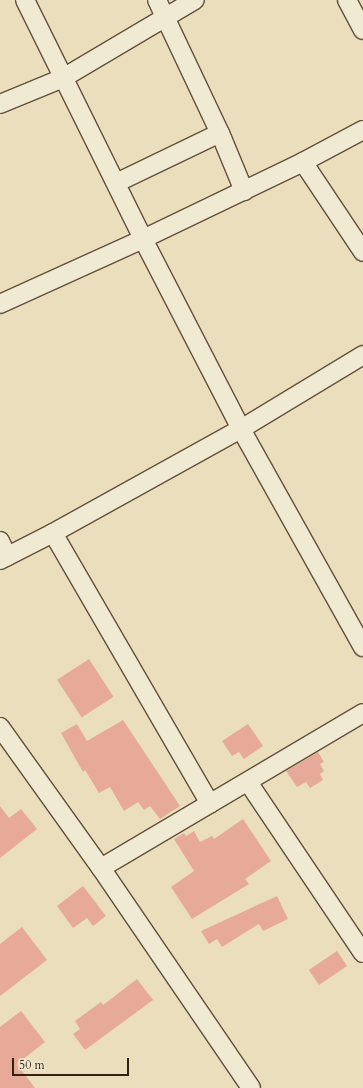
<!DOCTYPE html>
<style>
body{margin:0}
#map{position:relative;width:363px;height:1088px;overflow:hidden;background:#eadebc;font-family:Cardo,serif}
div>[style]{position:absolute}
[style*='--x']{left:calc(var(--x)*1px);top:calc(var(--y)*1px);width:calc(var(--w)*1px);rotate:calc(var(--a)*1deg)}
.building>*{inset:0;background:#e7aa99;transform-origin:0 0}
.roads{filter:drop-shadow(1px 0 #62503c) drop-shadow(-1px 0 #62503c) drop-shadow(0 1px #62503c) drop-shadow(0 -1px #62503c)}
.minor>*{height:18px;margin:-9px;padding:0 9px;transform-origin:9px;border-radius:9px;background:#f1ead3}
span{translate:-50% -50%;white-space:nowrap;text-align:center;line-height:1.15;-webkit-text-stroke:4px #f1ead3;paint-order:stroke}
.scale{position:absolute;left:12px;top:1058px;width:117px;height:18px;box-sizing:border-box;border:2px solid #352111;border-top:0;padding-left:5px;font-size:12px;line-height:14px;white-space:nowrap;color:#352111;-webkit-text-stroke:3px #f1ead3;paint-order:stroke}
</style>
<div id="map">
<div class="building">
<i style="left:89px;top:659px;width:45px;height:38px;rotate:57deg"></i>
<i style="clip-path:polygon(123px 720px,180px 806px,160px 819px,150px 806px,144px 810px,138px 802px,124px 811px,110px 787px,99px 793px,85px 770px,83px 772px,61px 733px,77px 724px,87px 741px)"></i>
<i style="clip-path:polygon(248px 724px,263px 746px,244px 759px,239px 752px,232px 756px,222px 741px)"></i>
<i style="clip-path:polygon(318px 752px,324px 762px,320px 764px,324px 771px,320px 774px,323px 780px,310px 788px,306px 782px,297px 787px,286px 771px)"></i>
<i style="clip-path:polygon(0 806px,9px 818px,21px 809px,37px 829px,0 858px)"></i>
<i style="clip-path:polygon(243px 819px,271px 861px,245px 879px,249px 884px,192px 919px,171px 887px,194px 871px,174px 839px,184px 833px,186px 836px,194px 831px,200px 842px,212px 836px,214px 839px)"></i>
<i style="clip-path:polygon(83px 886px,106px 916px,93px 926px,87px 918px,73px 928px,57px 906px)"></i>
<i style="clip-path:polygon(277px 896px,288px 919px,263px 931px,259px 924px,222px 947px,217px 939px,209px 944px,201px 931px)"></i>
<i style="clip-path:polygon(22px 927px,47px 960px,0 996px,0 944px)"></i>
<i style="left:337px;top:951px;width:18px;height:34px;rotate:56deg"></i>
<i style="clip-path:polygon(137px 979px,153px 1000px,85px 1050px,73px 1034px,80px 1029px,75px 1021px,101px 1002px,103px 1005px)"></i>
<i style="clip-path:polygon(21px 1011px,45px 1042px,17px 1064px,35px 1088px,0 1088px,0 1027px)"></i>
</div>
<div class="roads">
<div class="minor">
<i style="--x:25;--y:0;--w:267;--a:63.7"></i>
<i style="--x:143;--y:239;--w:214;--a:62.7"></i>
<i style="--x:241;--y:429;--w:250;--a:60.8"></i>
<i style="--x:157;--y:0;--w:147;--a:64.7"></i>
<i style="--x:220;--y:133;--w:63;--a:67.5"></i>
<i style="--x:347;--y:0;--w:34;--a:62"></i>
<i style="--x:0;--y:104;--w:68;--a:-22.4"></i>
<i style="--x:63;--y:78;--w:153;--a:-30.6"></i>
<i style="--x:303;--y:162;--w:108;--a:56.3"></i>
<i style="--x:116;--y:183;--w:115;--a:-25.7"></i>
<i style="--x:0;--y:304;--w:157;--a:-24.4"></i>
<i style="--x:143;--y:239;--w:178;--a:-25.7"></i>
<i style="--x:303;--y:162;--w:68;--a:-28.1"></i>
<i style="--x:53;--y:533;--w:313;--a:59.9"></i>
<i style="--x:0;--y:541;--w:17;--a:65"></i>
<i style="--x:0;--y:560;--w:59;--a:-27"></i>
<i style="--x:53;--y:533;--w:215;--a:-29"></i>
<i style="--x:241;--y:429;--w:143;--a:-31.2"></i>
<i style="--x:0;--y:727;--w:173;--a:54.4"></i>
<i style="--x:101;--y:868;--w:266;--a:55.7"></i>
<i style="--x:248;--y:782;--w:206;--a:56.1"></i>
<i style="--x:101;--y:868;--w:304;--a:-30.6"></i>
</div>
</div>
<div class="scale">50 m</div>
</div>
